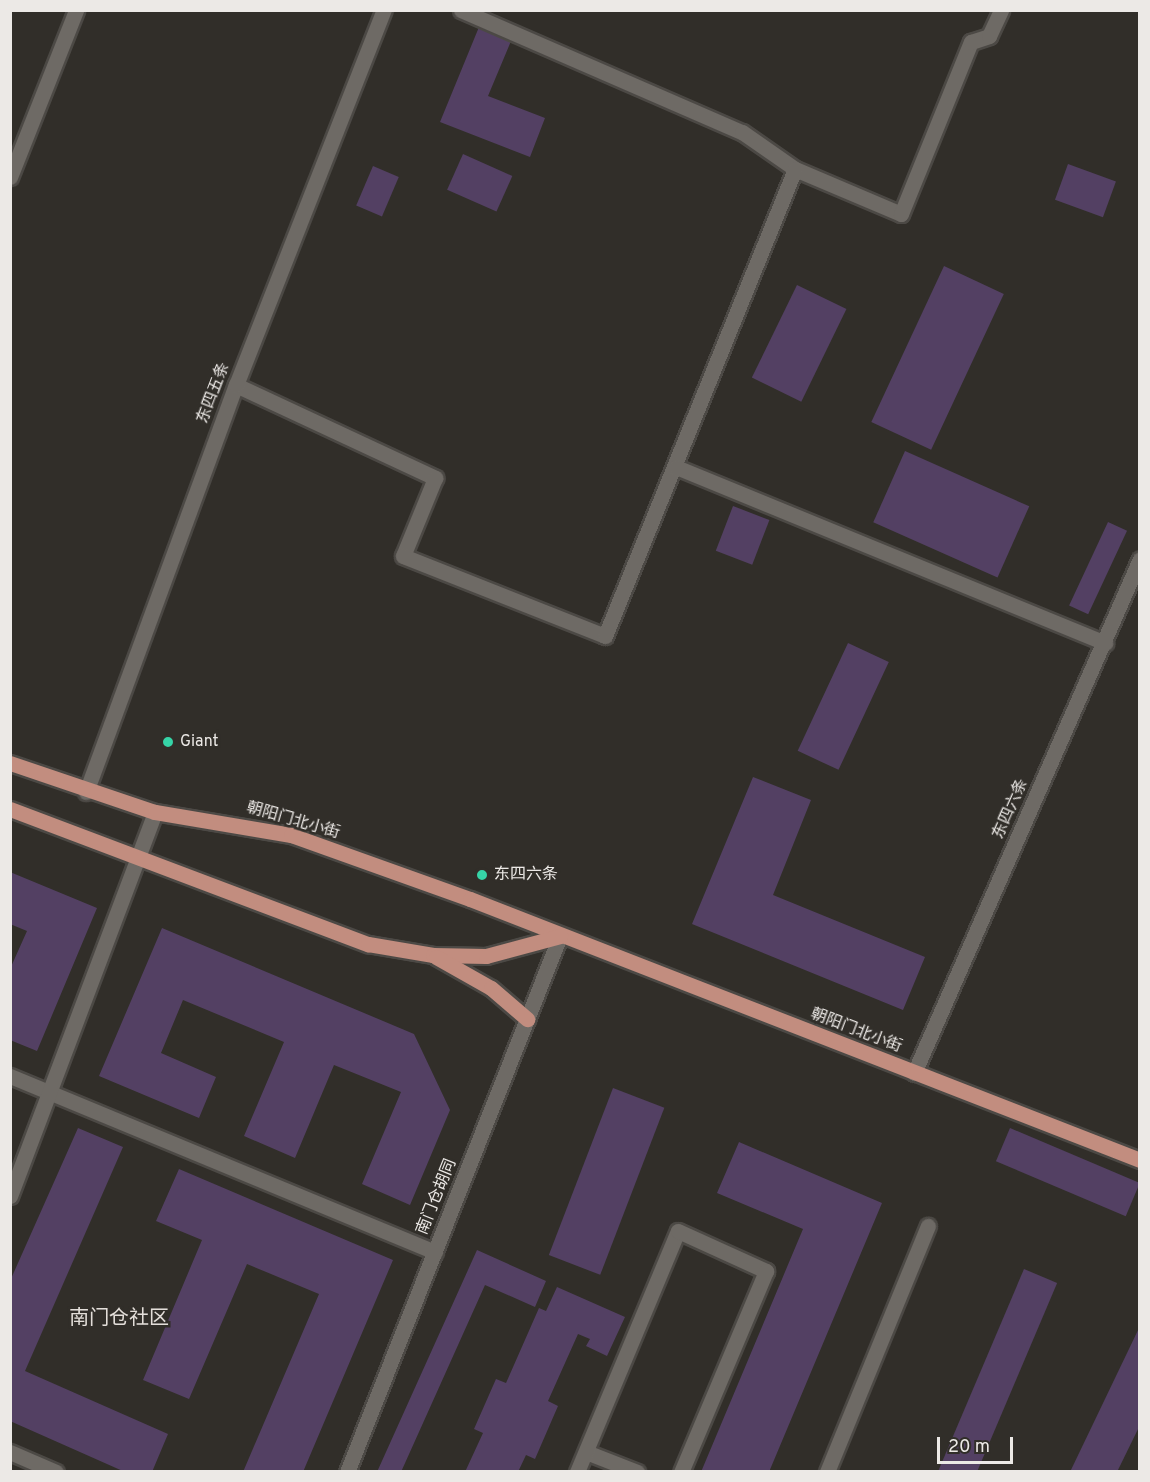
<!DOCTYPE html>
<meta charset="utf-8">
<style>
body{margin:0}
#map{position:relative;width:1150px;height:1482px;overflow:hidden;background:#312e29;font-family:Overpass,"Noto Sans SC",sans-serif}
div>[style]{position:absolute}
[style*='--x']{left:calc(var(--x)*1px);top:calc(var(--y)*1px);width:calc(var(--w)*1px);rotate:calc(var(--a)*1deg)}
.building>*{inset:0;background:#534063;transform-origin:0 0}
.roads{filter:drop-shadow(2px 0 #4c4945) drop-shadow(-2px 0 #4c4945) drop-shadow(0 2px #4c4945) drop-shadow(0 -2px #4c4945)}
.minor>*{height:15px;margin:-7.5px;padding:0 7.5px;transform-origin:7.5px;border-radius:7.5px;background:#6e6a65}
.major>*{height:15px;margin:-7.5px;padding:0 7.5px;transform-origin:7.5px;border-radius:7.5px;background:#c28d7f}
.dots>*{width:16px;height:16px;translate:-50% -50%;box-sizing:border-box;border:3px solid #312e29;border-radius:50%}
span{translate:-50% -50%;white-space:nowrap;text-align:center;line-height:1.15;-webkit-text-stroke:5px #312e29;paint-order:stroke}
.street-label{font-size:16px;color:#ece9e6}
.poi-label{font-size:16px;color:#ece9e6}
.left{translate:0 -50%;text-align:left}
.quarter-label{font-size:20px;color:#e3ded9}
.frame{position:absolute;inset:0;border:12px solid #ece9e6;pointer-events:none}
.scale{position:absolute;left:937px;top:1437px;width:76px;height:27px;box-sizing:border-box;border:3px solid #ece9e6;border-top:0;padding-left:8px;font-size:18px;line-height:21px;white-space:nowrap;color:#ece9e6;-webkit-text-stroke:4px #312e29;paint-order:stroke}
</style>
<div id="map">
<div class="building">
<i style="clip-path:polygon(479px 27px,511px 41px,488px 96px,545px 118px,530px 157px,440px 122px)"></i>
<i style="left:463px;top:154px;width:54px;height:39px;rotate:24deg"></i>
<i style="left:1068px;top:164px;width:51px;height:38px;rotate:20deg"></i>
<i style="left:373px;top:166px;width:28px;height:43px;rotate:23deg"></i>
<i style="left:944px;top:266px;width:66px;height:172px;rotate:25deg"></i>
<i style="left:797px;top:285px;width:55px;height:103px;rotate:26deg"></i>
<i style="left:905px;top:451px;width:136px;height:78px;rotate:24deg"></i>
<i style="left:733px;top:506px;width:39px;height:48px;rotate:21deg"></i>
<i style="left:1108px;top:522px;width:21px;height:92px;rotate:25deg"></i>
<i style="left:848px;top:643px;width:45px;height:119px;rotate:25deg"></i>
<i style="clip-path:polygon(753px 777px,811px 800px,773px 895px,925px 957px,903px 1010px,692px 924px)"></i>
<i style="clip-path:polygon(10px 872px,97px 908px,37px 1051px,10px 1040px,10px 969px,27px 931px,10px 924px)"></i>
<i style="clip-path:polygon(162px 928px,414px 1034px,450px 1110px,410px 1205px,362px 1184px,401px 1092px,334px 1065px,295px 1158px,244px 1136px,284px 1042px,183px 1000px,161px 1053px,216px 1077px,199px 1118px,99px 1076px)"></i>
<i style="left:613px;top:1088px;width:55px;height:179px;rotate:21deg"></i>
<i style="clip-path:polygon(78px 1128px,123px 1147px,25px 1371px,168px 1434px,152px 1472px,125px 1472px,10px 1421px,10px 1281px)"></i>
<i style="left:1010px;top:1128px;width:141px;height:36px;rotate:23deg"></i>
<i style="clip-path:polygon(739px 1142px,882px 1203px,769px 1472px,701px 1472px,803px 1229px,717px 1193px)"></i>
<i style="clip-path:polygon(179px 1169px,393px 1260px,303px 1472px,243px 1472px,319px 1294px,247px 1264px,189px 1399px,143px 1380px,202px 1240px,156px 1221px)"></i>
<i style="clip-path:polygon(477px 1250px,546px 1281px,535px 1307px,485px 1285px,401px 1472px,377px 1472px)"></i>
<i style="left:1024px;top:1269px;width:36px;height:220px;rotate:23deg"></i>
<i style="clip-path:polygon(557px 1287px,625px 1317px,607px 1356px,586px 1346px,590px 1339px,578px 1334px,548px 1401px,558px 1406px,535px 1459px,526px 1455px,518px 1472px,465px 1472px,483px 1433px,474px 1429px,496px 1379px,506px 1383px,539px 1308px,546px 1311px)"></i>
<i style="clip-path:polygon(1140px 1326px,1140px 1425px,1117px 1472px,1070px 1472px)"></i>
</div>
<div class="roads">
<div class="minor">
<i style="--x:461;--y:10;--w:306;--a:23.5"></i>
<i style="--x:742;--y:132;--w:65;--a:34.9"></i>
<i style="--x:795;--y:169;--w:115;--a:23"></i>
<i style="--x:901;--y:214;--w:186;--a:-67.9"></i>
<i style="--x:971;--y:42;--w:19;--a:-18"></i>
<i style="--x:989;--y:36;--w:29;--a:-65"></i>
<i style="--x:10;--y:177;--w:180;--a:-68.4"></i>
<i style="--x:236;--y:385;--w:220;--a:25"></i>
<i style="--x:435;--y:478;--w:84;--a:112.3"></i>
<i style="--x:403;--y:556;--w:217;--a:21.6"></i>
<i style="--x:605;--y:636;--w:504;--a:-67.86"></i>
<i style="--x:676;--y:467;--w:464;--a:22.3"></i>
<i style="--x:86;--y:792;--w:434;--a:-69.8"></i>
<i style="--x:236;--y:385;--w:403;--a:-68.5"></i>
<i style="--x:914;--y:1073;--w:561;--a:-66.27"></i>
<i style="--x:10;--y:1076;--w:460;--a:22.5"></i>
<i style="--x:10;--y:1196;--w:410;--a:-69.3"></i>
<i style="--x:10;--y:1452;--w:50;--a:23.5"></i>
<i style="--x:586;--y:1452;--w:55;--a:21.4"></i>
<i style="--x:347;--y:1472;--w:577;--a:-68.33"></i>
<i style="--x:577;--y:1472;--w:261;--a:-67.3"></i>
<i style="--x:678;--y:1231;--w:97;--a:24.4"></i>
<i style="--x:766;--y:1271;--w:218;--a:112.9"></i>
<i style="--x:827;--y:1472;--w:266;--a:-67.7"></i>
</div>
<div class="major">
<i style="--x:10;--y:763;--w:153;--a:18.7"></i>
<i style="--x:155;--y:812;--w:138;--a:9.6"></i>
<i style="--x:291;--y:835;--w:190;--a:19.7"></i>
<i style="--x:470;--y:899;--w:719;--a:21.28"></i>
<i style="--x:10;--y:809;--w:383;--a:20.7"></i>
<i style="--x:368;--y:944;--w:66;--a:9.6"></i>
<i style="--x:433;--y:955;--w:53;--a:1.1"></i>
<i style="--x:486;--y:956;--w:77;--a:-15.1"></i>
<i style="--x:436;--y:957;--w:63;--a:29.4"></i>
<i style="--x:491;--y:988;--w:48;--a:40.7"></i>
</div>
</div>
<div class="dots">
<i style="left:168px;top:742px;background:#36d4a7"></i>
<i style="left:482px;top:875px;background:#36d4a7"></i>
</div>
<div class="street-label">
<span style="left:214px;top:393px;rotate:-69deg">东四五条</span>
<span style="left:1011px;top:809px;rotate:-66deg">东四六条</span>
<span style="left:293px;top:821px;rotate:16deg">朝阳门北小街</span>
<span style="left:856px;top:1031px;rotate:21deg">朝阳门北小街</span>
<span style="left:437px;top:1197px;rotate:-68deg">南门仓胡同</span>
</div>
<div class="poi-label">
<span class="left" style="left:180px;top:742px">Giant</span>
<span class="left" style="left:494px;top:875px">东四六条</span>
</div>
<div class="quarter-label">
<span style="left:119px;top:1319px">南门仓社区</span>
</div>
<div class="frame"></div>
<div class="scale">20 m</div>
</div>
